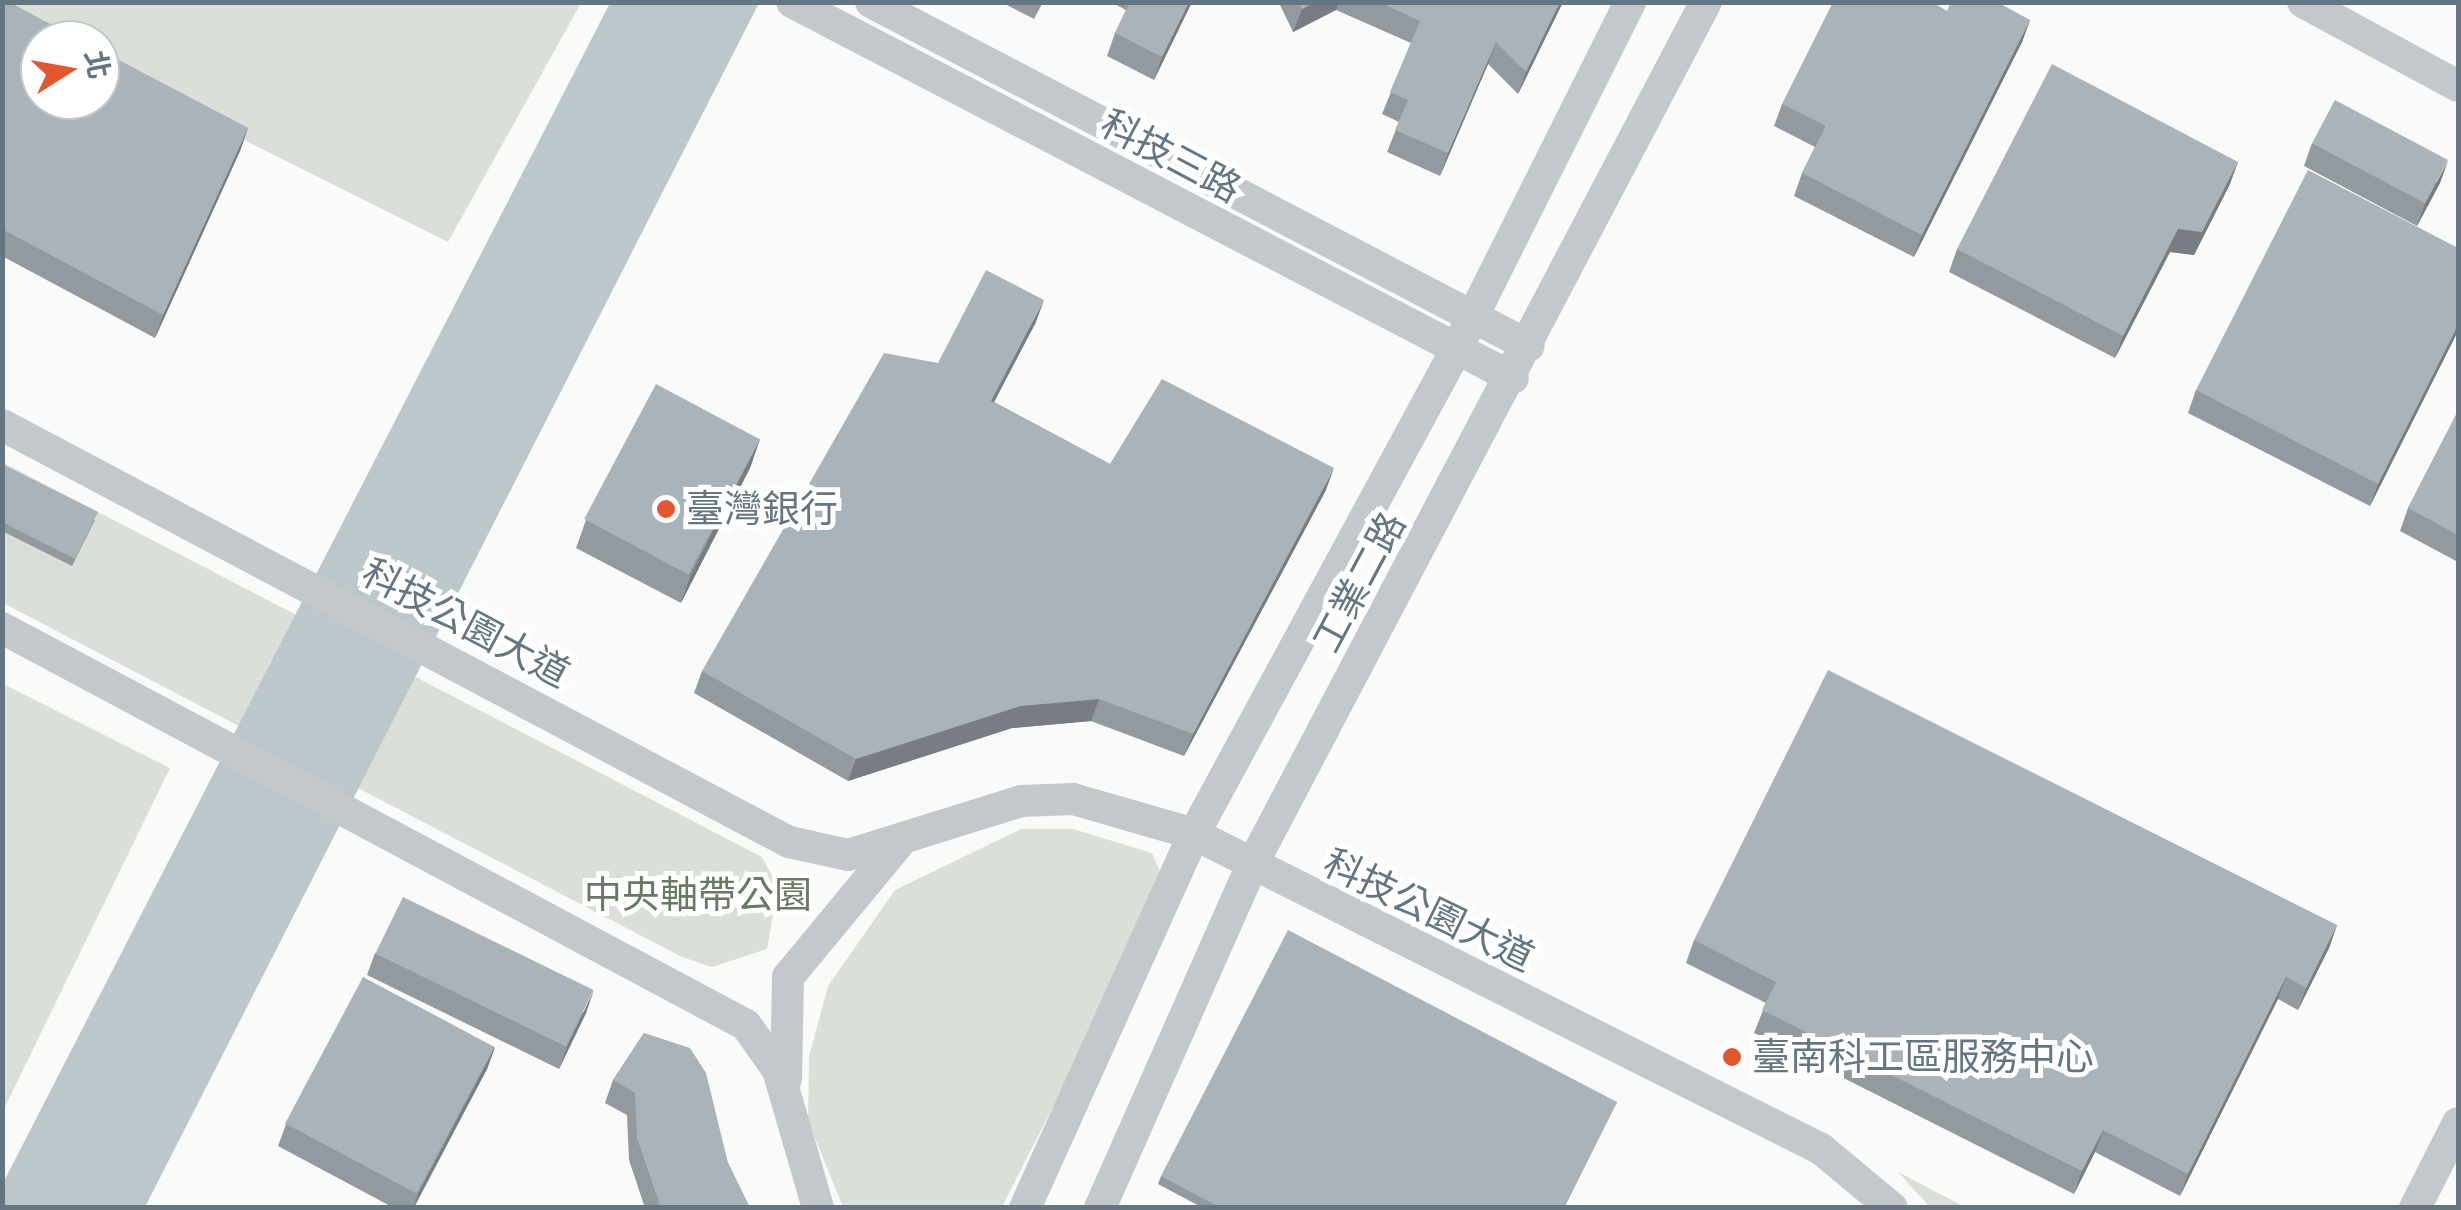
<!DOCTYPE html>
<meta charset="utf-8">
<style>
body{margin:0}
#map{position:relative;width:2461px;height:1210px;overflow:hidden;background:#fafaf8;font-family:Mulish,"Noto Sans TC",sans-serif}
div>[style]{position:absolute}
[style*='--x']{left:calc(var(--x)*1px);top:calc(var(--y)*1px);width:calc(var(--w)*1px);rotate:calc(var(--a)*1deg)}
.green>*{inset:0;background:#dadfd7}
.water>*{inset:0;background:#bbc7cb}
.minor>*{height:32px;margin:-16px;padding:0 16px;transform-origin:16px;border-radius:16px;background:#c3c8cc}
.wall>*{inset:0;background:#929a9f}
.shaded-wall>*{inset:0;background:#777d82}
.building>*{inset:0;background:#aab3b9;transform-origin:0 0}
.dots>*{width:28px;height:28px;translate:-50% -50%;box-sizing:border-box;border:5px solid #fff;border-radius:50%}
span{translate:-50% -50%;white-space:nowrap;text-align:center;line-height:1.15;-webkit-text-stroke:10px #fff;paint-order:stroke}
.street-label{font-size:38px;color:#657683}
.poi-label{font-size:38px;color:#657683}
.left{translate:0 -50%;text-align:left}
.park-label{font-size:38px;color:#687a64}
.frame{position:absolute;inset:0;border:5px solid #657683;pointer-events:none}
.north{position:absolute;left:20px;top:20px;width:100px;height:100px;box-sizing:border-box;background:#fff;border:2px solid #c1c8cd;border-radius:50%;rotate:79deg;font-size:28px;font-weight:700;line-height:40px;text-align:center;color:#657683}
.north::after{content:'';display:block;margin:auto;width:35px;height:45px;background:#e4572e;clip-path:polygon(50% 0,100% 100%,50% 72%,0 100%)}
</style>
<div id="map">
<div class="green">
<i style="clip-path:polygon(2px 3px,581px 3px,448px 242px,100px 68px,100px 40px,43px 40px)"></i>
<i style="clip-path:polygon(2px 462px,762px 857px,778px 887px,767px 949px,712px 967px,682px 957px,3px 603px)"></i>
<i style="clip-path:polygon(3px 684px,170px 768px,3px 1111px)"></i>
<i style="clip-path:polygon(1021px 829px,1073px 829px,1152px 853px,1161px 874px,1156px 904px,1002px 1207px,843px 1207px,808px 1121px,809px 1057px,828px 986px,895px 890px)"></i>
<i style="clip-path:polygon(1898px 1172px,1965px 1207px,1930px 1207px)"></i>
</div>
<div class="water">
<i style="clip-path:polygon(610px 3px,759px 3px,145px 1207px,3px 1207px,2px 1185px)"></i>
</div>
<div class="minor">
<i style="--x:792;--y:2;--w:813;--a:27.54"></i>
<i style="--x:871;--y:2;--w:742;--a:27.6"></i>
<i style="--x:2303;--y:2;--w:176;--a:28.5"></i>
<i style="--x:2;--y:425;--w:891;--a:27.92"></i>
<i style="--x:789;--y:842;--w:60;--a:12.4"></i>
<i style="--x:848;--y:855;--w:181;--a:-17.3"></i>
<i style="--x:1021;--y:801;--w:52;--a:-2.2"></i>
<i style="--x:1073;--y:799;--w:126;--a:16.1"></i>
<i style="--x:1194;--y:834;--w:702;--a:26.67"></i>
<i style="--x:1821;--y:1149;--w:92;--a:39.7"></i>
<i style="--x:2;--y:628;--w:843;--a:28.08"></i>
<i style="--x:746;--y:1025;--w:55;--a:54.6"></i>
<i style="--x:778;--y:1070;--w:144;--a:73.8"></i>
<i style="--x:786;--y:1079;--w:102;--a:-88.9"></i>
<i style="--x:788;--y:977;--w:173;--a:-50.4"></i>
<i style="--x:1025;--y:1208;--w:410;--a:-65.7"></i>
<i style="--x:1194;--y:834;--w:550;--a:-61.57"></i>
<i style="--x:1456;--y:350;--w:389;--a:-63.4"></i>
<i style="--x:1100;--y:1208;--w:373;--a:-66.1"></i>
<i style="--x:1251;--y:867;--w:977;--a:-62.26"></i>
<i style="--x:2415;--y:1208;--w:95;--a:-63.2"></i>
</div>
<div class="wall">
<i style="clip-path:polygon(2px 2px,248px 128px,240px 151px,155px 338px,2px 256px)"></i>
<i style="clip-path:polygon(1001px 2px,1043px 2px,1034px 19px)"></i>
<i style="clip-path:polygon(1111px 2px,1192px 2px,1154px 80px,1107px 56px,1115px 33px,1126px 10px)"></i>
<i style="clip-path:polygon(1275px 2px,1563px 2px,1518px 94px,1488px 64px,1440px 176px,1387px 152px,1399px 122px,1382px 114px,1411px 43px,1336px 10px,1293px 32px,1280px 5px)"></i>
<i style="clip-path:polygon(1947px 11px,2030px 20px,2022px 42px,1914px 257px,1794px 196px,1802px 173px,1815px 147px,1774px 126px,1782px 104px)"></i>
<i style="clip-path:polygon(2312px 143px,2440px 183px,2417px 226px,2304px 166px)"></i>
<i style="clip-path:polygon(2230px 184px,2194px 255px,2170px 252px,2115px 358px,1949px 272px,1957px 249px)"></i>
<i style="clip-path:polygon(2458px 248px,2458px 331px,2370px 506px,2188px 413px,2196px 390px)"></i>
<i style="clip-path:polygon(1036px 322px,994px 402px,1110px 464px,1326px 490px,1184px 756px,1091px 721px,1012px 728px,848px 781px,694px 693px,702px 671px,938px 363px)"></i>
<i style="clip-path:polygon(2458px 411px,2458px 562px,2400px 531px,2408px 508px)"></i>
<i style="clip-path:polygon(760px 439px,750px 468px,681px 603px,576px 548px,586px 520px)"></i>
<i style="clip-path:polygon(2px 464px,95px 520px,72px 566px,2px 531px)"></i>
<i style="clip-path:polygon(2337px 925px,2329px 948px,2298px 1010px,2278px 999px,2180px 1196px,2095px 1152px,2074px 1194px,1754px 1033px,1766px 1003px,1686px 963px,1694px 940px)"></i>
<i style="clip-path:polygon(375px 953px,586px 1013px,559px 1069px,367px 975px)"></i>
<i style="clip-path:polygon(644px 1033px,728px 1163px,750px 1208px,645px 1208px,629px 1160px,627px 1115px,605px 1103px,613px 1080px)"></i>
<i style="clip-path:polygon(495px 1047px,487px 1069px,414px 1208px,394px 1208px,278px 1146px,286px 1124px)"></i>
<i style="clip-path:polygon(1617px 1102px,1564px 1208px,1203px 1208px,1158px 1184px,1161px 1176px)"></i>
</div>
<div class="shaded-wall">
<i style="clip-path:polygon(1189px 2px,1192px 2px,1154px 80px,1162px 57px)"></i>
<i style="clip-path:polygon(1315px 2px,1339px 2px,1336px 10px,1293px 32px,1302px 9px)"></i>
<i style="clip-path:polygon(1560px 2px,1563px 2px,1518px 94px,1526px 72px)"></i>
<i style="clip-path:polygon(2030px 20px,2022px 42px,1914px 257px,1922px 235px)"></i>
<i style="clip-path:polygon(1496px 42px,1488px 64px,1440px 176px,1448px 153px)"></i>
<i style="clip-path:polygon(248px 128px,240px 151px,155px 338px,163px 315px)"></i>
<i style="clip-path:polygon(2448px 161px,2440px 183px,2417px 226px,2425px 204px)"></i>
<i style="clip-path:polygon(2238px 162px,2230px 184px,2194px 255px,2170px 252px,2115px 358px,2123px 336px,2178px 229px)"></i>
<i style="clip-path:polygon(1044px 300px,1036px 322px,983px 423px,991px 401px)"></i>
<i style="clip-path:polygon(2458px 325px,2458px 331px,2370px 506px,2378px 484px)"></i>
<i style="clip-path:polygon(760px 439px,750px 468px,681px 603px,691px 574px)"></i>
<i style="clip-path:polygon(1334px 468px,1326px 490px,1184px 756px,1193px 734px)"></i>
<i style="clip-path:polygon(1099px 699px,1091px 721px,1012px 728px,848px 781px,856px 759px,1020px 706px)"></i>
<i style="clip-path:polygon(2337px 925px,2329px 948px,2298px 1010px,2306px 988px)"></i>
<i style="clip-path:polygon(2286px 977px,2278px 999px,2180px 1196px,2188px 1174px)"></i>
<i style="clip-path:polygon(594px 990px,586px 1013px,559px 1069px,567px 1047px)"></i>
<i style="clip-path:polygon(495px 1047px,487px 1069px,413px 1208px,418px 1194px)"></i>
<i style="clip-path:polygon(2103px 1130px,2095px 1152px,2074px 1194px,2082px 1171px)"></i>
</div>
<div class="building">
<i style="clip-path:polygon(2px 2px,9px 2px,80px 40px,40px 40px,40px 100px,100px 100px,100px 50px,248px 128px,163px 315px,2px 229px)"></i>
<i style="clip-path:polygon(1130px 2px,1189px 2px,1162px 57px,1115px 33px)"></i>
<i style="clip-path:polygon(1298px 2px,1315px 2px,1302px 9px)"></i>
<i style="clip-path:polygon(1379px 2px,1560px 2px,1526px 72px,1496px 42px,1448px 153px,1395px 130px,1408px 100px,1390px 92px,1420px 21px)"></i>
<i style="clip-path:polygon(1833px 2px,1932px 2px,1947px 11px,1951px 2px,1997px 2px,2030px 20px,1922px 235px,1802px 173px,1826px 126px,1782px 104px)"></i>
<i style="clip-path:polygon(2052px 64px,2238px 162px,2202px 232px,2178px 229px,2123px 336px,1957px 249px)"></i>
<i style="left:2335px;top:100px;width:128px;height:49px;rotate:28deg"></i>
<i style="clip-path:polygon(2308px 170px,2458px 248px,2458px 325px,2378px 484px,2196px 390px)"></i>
<i style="clip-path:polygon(986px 270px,1044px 300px,991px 401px,1110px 464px,1162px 379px,1334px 468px,1193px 734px,1099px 699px,1020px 706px,856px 759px,702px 671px,884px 353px,938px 363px)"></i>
<i style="left:656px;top:384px;width:118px;height:153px;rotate:28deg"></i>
<i style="clip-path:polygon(2458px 411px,2458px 535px,2408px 508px)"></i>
<i style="clip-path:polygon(2px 464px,98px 512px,75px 559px,2px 522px)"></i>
<i style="clip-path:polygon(1828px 670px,2337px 925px,2306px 988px,2286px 977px,2188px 1174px,2103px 1130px,2082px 1171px,1762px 1010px,1776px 982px,1694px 940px)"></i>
<i style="left:403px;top:897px;width:212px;height:63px;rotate:26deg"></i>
<i style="clip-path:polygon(1288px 930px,1617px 1102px,1563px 1208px,1221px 1208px,1161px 1176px)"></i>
<i style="left:363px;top:977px;width:149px;height:166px;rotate:28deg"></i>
<i style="clip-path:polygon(644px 1033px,690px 1048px,706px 1073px,728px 1163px,750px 1208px,661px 1208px,637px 1138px,635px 1093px,613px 1080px)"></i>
</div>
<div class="dots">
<i style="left:666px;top:509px;background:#e4572e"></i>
<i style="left:1732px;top:1057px;background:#e4572e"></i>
</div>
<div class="street-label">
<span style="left:1171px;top:156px;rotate:28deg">科技三路</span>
<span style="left:1359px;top:582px;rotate:-62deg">工業二路</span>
<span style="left:466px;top:623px;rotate:28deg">科技公園大道</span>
<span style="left:1429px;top:910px;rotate:26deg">科技公園大道</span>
</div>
<div class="poi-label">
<span class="left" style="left:686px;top:509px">臺灣銀行</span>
<span class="left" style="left:1752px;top:1057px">臺南科工區服務中心</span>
</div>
<div class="park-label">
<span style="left:698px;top:895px">中央軸帶公園</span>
</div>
<div class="frame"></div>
<div class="north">北</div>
</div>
